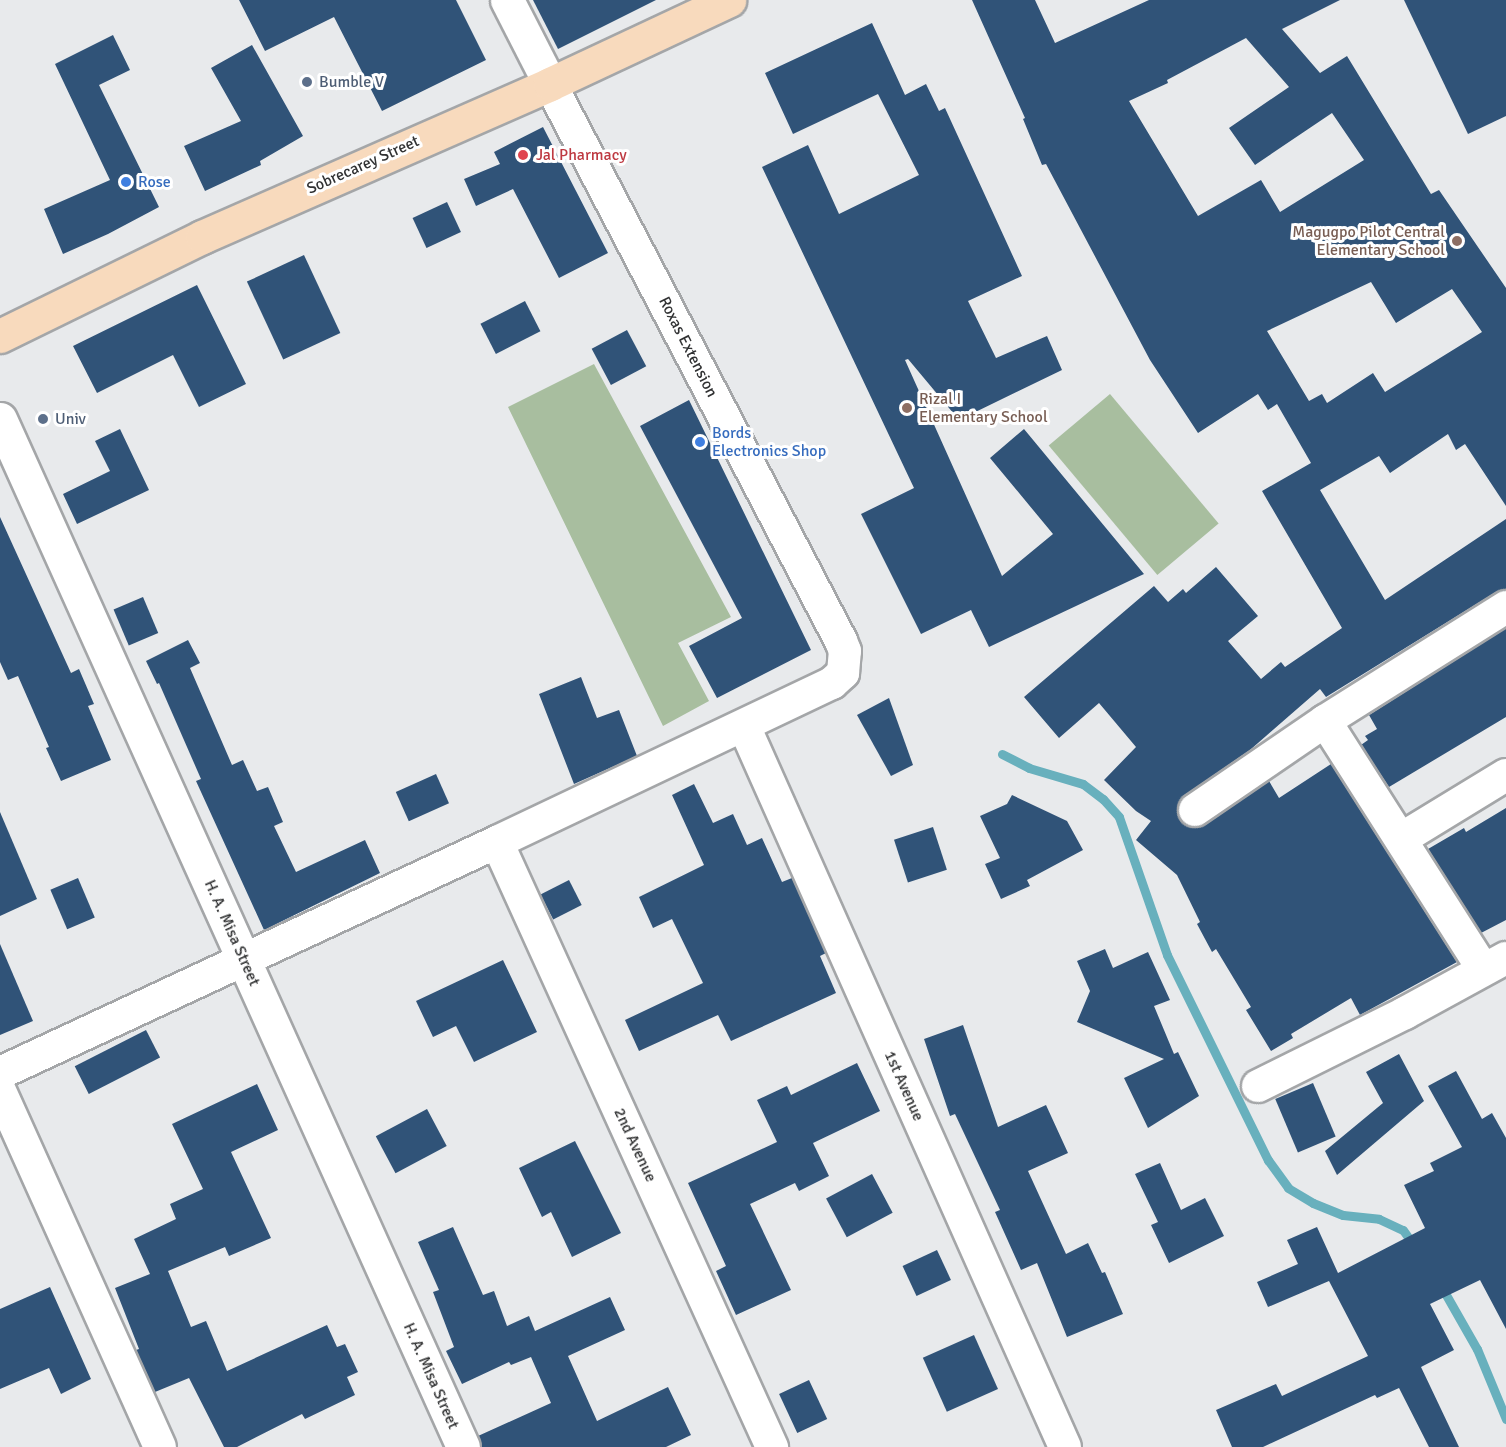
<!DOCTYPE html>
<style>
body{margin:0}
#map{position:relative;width:1506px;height:1447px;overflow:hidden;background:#e8eaec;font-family:Signika,sans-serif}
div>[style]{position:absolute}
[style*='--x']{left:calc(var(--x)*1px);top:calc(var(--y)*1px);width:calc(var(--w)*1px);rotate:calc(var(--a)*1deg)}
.green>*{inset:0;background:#a8be9f;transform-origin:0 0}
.stream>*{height:9px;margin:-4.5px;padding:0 4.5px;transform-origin:4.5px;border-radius:4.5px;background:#68b0bd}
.building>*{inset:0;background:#305378;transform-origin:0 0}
.roads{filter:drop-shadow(2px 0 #a4a6a8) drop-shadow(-2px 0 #a4a6a8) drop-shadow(0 2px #a4a6a8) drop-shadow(0 -2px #a4a6a8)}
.minor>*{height:32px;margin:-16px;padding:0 16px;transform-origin:16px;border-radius:16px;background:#fff}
.tertiary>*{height:33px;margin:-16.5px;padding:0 16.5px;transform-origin:16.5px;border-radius:16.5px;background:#fff}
.secondary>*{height:33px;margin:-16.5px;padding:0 16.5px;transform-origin:16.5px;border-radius:16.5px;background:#f8dabd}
.dots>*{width:16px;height:16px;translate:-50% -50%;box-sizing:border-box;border:3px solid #fff;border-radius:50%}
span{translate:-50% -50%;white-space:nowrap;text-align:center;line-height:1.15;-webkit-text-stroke:6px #fff;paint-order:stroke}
.service-label{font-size:16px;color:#4e5e75}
.left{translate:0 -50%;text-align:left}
.health-label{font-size:16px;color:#be3a42}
.street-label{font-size:16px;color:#313233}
.shop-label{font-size:16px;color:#366cbe}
.education-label{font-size:16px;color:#785e54}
.right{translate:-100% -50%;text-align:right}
</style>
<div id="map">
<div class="green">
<i style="clip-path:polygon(594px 364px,731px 617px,678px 643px,709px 701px,663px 726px,508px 407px)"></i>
<i style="left:1110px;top:394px;width:169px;height:80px;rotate:50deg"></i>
</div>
<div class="stream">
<i style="--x:1002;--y:754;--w:30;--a:27"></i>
<i style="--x:1029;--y:768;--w:56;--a:16.5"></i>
<i style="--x:1083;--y:784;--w:25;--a:37"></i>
<i style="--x:1103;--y:799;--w:24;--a:48"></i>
<i style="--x:1119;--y:817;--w:146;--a:70.8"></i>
<i style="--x:1167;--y:955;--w:229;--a:63.8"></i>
<i style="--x:1268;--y:1160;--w:34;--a:54"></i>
<i style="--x:1288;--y:1188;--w:29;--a:31"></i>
<i style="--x:1313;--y:1203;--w:32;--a:22"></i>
<i style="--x:1343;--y:1215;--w:36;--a:6"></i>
<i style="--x:1379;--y:1219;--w:26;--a:25"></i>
<i style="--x:1403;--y:1230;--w:21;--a:55"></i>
<i style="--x:1441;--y:1286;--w:73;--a:60.3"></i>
<i style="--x:1477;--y:1349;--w:76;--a:67.5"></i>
</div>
<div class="building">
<i style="clip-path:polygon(239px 0,456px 0,486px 60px,382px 111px,334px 17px,265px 51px)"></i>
<i style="clip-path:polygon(533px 0,656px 0,558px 49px)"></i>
<i style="clip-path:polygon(evenodd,972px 0,1035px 0,1055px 43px,1149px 0,1340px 0,1282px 29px,1320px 73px,1347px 56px,1431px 194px,1439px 190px,1506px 288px,1506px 506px,1465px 444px,1456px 450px,1448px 434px,1390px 473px,1379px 456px,1320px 490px,1385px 600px,1506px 519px,1506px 589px,1496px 592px,1326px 697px,1320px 689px,1250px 750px,1185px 795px,1179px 803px,1177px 812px,1181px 821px,1188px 826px,1197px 828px,1269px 781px,1279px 798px,1331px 764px,1457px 962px,1360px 1015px,1351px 998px,1291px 1034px,1293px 1038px,1271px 1051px,1246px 1010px,1251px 1007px,1216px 949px,1212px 952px,1197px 924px,1200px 922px,1177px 875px,1136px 840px,1151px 821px,1136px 811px,1104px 780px,1136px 747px,1099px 703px,1059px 738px,1024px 697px,1154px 586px,1168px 602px,1183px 589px,1186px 593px,1216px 567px,1258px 616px,1228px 641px,1261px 679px,1281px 662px,1285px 667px,1342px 628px,1262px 491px,1311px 463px,1277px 404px,1268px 410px,1258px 394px,1198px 433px,1150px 360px,1046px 164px,1042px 165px,1023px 119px,1025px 118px,972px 0,1246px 38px,1289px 87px,1229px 128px,1255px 165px,1332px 113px,1364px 160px,1280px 212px,1261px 180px,1198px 216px,1129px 101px,1168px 83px,1167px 80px,1246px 38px,972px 0,1371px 282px,1396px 323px,1452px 289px,1482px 332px,1385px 392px,1373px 373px,1327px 403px,1322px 394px,1309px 401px,1267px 331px,1371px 282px)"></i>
<i style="clip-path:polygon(1404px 0,1506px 0,1506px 116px,1468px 134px)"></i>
<i style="clip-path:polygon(872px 23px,905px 95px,926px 84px,939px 111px,945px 108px,1022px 276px,968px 301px,996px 358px,1047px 336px,1062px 370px,959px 420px,908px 359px,905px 360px,1002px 576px,1053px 534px,990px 458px,1024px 429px,1144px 574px,989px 647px,971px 610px,921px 634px,861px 514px,914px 488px,762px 167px,808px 145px,839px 214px,919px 175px,878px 94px,793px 134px,765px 73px)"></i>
<i style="clip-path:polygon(113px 35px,130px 70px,99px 85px,159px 207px,108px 234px,63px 254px,44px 209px,110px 180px,55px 64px)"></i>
<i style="clip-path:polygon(252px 45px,303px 136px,260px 161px,261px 165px,205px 191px,184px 146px,241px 121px,211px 68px)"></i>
<i style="clip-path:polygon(543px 127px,608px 253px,559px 278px,513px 189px,476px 206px,464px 179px,500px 164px,494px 152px)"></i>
<i style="left:447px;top:202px;width:33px;height:38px;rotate:65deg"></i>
<i style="left:304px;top:255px;width:86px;height:63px;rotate:65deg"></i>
<i style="clip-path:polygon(197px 285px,246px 384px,199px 407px,173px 355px,97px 393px,73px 346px)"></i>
<i style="left:525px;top:301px;width:34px;height:50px;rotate:63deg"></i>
<i style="left:627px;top:330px;width:41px;height:40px;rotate:62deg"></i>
<i style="clip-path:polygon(689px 400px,811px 650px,717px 698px,689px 646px,742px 618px,640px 426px)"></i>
<i style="clip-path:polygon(120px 429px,149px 490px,77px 524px,63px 494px,110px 471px,95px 441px)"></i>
<i style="clip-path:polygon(0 517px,71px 673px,79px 669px,94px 704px,88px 706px,111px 760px,61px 781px,46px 748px,49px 747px,18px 676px,8px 680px,0 662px)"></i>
<i style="left:143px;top:597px;width:39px;height:32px;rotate:67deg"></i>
<i style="clip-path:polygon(1506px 628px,1506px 717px,1389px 787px,1361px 745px,1368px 740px,1365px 736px,1377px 729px,1369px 715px)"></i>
<i style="clip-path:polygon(188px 640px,200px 663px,190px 668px,232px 765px,243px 760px,257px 791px,268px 787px,283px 822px,274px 826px,296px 872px,365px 840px,380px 873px,264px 930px,196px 781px,201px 779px,159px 683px,157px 684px,146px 661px)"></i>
<i style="clip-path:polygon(581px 677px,597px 718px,619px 710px,637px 756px,574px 784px,539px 694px)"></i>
<i style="clip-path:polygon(889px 698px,913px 765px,891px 776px,857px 715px)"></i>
<i style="left:436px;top:774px;width:32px;height:44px;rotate:66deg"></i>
<i style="clip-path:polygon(694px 784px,713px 823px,733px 814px,747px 845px,762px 838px,782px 882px,792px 878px,826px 953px,820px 956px,836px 993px,731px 1041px,718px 1015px,639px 1051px,625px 1020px,703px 983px,672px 919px,653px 928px,639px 897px,704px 865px,672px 795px)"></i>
<i style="clip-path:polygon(1012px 795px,1067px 821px,1083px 850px,1027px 880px,1030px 886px,1001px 899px,985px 864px,1000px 858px,980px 816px,1007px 804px)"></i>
<i style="clip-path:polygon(1506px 808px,1506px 920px,1481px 933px,1428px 849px,1464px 828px,1466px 832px)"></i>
<i style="clip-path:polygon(0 812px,37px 899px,0 916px)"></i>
<i style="left:933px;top:827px;width:45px;height:41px;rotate:72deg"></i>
<i style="left:78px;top:878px;width:43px;height:30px;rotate:67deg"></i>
<i style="left:569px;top:880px;width:28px;height:32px;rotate:63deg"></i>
<i style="clip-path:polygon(0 944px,33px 1021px,0 1035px)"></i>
<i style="clip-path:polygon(1105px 949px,1113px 968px,1148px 952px,1170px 1000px,1154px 1006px,1174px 1054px,1178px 1052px,1199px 1096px,1148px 1128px,1124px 1078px,1164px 1059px,1077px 1022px,1090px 991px,1077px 961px)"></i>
<i style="clip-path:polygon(503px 960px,537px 1032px,474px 1062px,456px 1026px,433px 1037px,416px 1001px)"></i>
<i style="clip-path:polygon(963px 1025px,998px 1127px,1046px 1105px,1068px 1153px,1028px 1171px,1066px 1254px,1088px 1243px,1102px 1273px,1105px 1272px,1123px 1314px,1067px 1337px,1037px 1263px,1021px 1270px,995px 1212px,1000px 1210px,955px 1114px,950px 1116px,924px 1039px)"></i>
<i style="left:146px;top:1030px;width:31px;height:80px;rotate:63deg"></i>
<i style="clip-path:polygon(1399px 1054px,1424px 1101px,1337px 1175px,1325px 1151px,1383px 1103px,1366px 1072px)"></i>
<i style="clip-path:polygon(857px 1063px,880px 1111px,813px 1143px,829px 1176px,799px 1191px,795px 1183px,750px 1204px,791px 1290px,736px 1315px,716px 1271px,726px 1266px,688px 1183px,777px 1142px,757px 1100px,787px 1086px,791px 1095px)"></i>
<i style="clip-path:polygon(1456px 1071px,1482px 1119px,1492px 1113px,1506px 1138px,1506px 1329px,1480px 1280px,1430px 1304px,1454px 1350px,1421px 1367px,1459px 1447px,1429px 1447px,1399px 1388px,1377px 1398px,1375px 1395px,1263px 1447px,1232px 1447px,1216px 1410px,1276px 1384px,1282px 1396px,1368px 1356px,1329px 1281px,1268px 1307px,1257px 1282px,1298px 1264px,1287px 1240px,1317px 1227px,1338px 1273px,1425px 1228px,1404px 1185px,1434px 1171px,1430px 1163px,1462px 1147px,1428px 1086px)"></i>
<i style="left:1313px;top:1083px;width:58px;height:41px;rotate:67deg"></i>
<i style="clip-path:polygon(257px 1084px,278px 1130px,231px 1152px,271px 1238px,229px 1256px,225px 1247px,168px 1271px,191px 1327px,206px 1321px,227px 1371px,327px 1325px,337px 1347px,345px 1344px,358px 1372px,347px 1377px,355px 1395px,305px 1419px,302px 1414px,237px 1447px,224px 1447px,189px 1378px,155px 1392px,136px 1350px,139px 1349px,115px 1288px,150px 1274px,134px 1239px,176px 1219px,170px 1204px,203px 1189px,172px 1124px)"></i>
<i style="left:427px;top:1109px;width:42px;height:58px;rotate:62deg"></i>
<i style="clip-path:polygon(575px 1141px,621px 1233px,572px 1257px,551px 1212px,542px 1217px,519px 1168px)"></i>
<i style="clip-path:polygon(1160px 1163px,1181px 1210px,1205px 1198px,1224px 1236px,1169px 1263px,1151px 1225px,1158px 1222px,1135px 1174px)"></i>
<i style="left:872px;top:1174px;width:44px;height:52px;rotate:62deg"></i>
<i style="clip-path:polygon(453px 1227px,483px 1295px,494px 1291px,507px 1326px,529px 1316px,535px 1331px,610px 1297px,625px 1330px,568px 1356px,597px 1421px,668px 1387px,691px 1435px,666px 1447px,481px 1447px,478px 1436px,551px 1403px,531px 1357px,511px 1365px,509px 1362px,462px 1384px,446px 1351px,454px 1347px,433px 1292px,439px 1290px,418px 1242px)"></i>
<i style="left:937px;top:1250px;width:33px;height:38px;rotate:65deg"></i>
<i style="clip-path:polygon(50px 1287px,91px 1379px,61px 1394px,49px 1368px,0 1389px,0 1309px)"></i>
<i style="left:974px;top:1335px;width:59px;height:56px;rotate:66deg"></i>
<i style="left:809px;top:1380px;width:43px;height:33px;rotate:65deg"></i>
</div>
<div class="roads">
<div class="minor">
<i style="--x:1325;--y:721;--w:294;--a:57.5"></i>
<i style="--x:744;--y:726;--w:789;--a:66"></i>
<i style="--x:1195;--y:810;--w:158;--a:-34.4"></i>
<i style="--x:1325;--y:721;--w:214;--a:-32.2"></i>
<i style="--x:1401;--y:839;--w:123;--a:-31.4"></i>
<i style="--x:497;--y:842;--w:665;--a:65.56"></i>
<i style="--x:0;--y:1073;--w:548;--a:-24.93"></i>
<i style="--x:497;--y:842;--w:371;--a:-25.4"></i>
<i style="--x:832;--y:683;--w:15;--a:-42"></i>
<i style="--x:843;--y:673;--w:22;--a:-85"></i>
<i style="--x:845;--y:651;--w:11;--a:-112"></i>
<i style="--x:841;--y:641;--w:628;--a:-117.58"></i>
<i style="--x:1258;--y:1086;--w:164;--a:-26.4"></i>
<i style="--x:1405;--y:1013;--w:115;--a:-28.6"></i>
<i style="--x:0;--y:1091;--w:390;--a:65.8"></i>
</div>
<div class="tertiary">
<i style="--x:507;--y:0;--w:94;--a:62.9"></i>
<i style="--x:0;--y:419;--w:1127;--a:65.75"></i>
</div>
<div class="secondary">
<i style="--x:0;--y:336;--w:225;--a:-26.1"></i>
<i style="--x:202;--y:237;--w:380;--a:-23.7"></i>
<i style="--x:550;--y:84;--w:198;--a:-25.1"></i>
</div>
</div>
<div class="dots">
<i style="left:307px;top:82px;background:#5c6f8a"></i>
<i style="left:523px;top:155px;background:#e0444e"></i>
<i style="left:126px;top:182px;background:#3f7fe0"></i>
<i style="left:1457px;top:241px;background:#8d6e63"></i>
<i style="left:907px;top:408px;background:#8d6e63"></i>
<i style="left:43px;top:419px;background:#5c6f8a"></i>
<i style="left:700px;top:442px;background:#3f7fe0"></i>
</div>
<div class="service-label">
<span class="left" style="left:319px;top:82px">Bumble V</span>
<span class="left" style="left:55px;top:419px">Univ</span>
</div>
<div class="health-label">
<span class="left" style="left:536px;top:155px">Jal Pharmacy</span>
</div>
<div class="street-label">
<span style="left:363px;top:165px;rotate:-24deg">Sobrecarey Street</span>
<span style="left:688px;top:347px;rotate:63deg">Roxas Extension</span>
<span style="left:232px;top:933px;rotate:66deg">H. A. Misa Street</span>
<span style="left:904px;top:1086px;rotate:66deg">1st Avenue</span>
<span style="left:635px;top:1145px;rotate:65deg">2nd Avenue</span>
<span style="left:431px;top:1376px;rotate:66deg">H. A. Misa Street</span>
</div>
<div class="shop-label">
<span class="left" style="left:138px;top:182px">Rose</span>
<span class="left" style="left:712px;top:442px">Bords<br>Electronics Shop</span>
</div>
<div class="education-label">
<span class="right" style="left:1445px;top:241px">Magugpo Pilot Central<br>Elementary School</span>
<span class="left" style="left:919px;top:408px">Rizal I<br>Elementary School</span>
</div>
</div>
